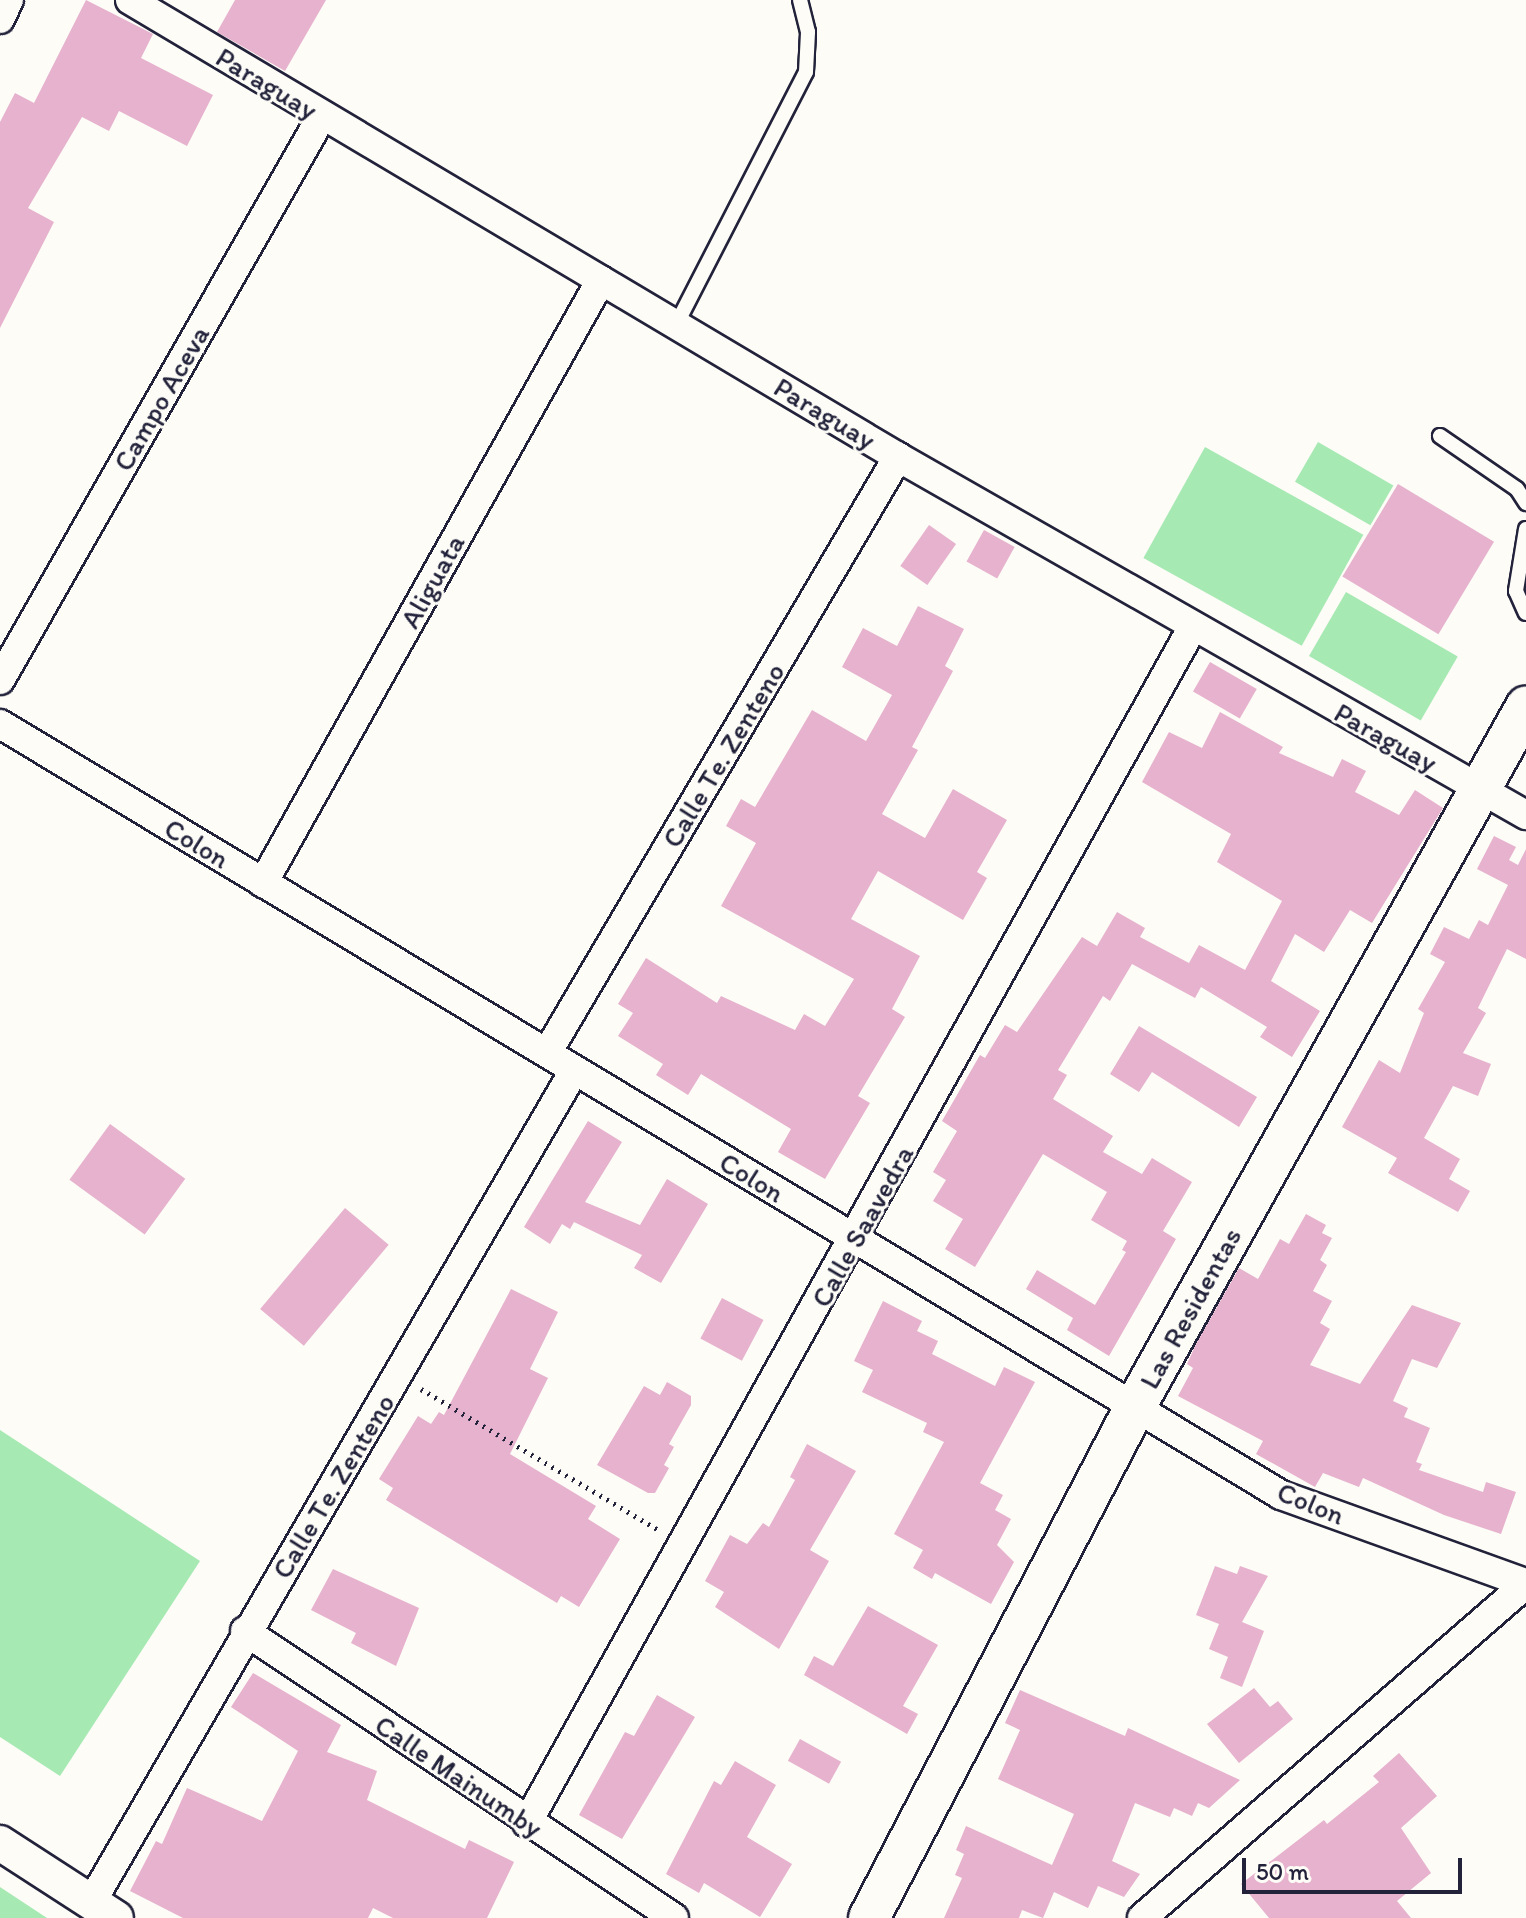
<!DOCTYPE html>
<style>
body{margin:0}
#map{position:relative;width:1526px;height:1918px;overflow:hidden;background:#fdfcf7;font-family:Itim,sans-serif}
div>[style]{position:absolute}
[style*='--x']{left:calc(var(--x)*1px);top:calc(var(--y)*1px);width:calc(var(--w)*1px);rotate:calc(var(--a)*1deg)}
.green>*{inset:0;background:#a7e9b3;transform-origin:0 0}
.building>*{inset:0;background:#e6b2cd;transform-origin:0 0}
.path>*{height:5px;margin-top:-2.5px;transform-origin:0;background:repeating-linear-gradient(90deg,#22223b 0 2px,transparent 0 8px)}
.roads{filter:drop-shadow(2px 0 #22223b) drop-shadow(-2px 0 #22223b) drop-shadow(0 2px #22223b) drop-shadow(0 -2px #22223b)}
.service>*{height:14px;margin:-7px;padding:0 7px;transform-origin:7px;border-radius:7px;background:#fdfcf7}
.minor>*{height:28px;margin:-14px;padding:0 14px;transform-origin:14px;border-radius:14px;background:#fdfcf7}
.tertiary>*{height:34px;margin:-17px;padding:0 17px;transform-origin:17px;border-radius:17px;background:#fdfcf7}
.secondary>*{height:40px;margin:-20px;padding:0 20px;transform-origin:20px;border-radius:20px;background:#fdfcf7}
span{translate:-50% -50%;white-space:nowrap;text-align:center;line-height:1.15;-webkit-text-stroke:6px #fdfcf7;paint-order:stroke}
.street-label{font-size:28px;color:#22223b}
.scale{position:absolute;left:1242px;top:1858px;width:220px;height:36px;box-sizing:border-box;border:4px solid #22223b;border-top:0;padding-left:10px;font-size:24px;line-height:28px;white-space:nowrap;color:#22223b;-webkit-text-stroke:6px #fdfcf7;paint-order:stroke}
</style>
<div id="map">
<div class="green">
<i style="left:1318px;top:442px;width:87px;height:46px;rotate:30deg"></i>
<i style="left:1205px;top:447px;width:181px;height:127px;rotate:29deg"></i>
<i style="left:1346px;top:592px;width:129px;height:74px;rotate:30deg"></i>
<i style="clip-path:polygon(0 1430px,200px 1561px,60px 1776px,0 1737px)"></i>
<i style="clip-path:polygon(0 1887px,47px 1918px,0 1918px)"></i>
</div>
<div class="building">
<i style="clip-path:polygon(86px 0,153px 34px,141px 58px,213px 95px,187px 146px,119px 111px,109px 131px,82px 117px,28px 208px,54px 222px,0 328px,0 122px,15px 93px,34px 103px)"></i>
<i style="clip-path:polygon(235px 0,326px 0,285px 71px,217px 32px)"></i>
<i style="left:1398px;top:484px;width:112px;height:108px;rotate:31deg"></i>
<i style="left:929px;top:525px;width:33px;height:50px;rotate:35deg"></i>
<i style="left:984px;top:530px;width:35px;height:36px;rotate:29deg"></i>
<i style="clip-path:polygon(918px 606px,964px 629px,945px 666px,953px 671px,912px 747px,918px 750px,882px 814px,925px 838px,953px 789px,1007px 820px,977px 872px,987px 878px,963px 920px,878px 871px,851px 919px,920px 956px,892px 1009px,905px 1017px,858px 1096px,870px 1103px,825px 1179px,778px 1152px,791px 1129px,701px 1074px,688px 1095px,656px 1075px,663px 1064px,618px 1036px,633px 1013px,618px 1004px,646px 958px,717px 1003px,721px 996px,795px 1030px,804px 1014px,825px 1026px,854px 979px,721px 906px,756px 843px,726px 826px,741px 799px,755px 807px,812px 710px,866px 741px,892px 695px,842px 667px,863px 628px,897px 646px)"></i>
<i style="left:1210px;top:662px;width:54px;height:34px;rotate:30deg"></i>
<i style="clip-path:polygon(1220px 712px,1283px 747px,1279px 753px,1333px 777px,1342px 759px,1366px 771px,1355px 792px,1399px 815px,1415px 790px,1443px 808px,1372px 923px,1350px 910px,1324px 952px,1295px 934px,1271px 981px,1320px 1011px,1292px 1057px,1260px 1037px,1267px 1027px,1201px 987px,1195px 998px,1132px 964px,1110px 1001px,1103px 996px,1058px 1070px,1067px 1075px,1053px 1099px,1113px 1136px,1103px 1152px,1142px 1174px,1152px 1158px,1192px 1182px,1163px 1231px,1176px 1239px,1109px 1356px,1067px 1330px,1073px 1318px,1026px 1289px,1037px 1270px,1095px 1305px,1126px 1252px,1122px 1250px,1127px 1241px,1091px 1220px,1107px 1192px,1043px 1154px,975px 1267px,945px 1249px,963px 1219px,933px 1201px,946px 1180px,933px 1172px,957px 1131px,942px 1121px,980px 1055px,985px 1058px,1005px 1025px,1017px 1032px,1082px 937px,1097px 946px,1117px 912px,1145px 928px,1140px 937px,1189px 963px,1199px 945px,1245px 970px,1282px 901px,1217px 862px,1231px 834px,1142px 782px,1169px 732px,1202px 748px)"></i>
<i style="clip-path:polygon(1494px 836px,1516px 847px,1509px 860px,1518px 865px,1526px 849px,1526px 959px,1507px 949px,1478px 1008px,1486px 1013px,1463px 1053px,1491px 1064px,1478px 1096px,1453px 1086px,1424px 1138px,1460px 1159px,1449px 1179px,1470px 1191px,1458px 1212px,1388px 1173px,1397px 1158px,1342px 1127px,1379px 1060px,1400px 1073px,1424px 1013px,1418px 1009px,1445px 962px,1430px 954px,1444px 927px,1469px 939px,1479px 920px,1488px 925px,1508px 885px,1477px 869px)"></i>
<i style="clip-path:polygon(1139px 1026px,1257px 1097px,1239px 1127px,1152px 1072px,1139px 1092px,1110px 1074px)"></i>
<i style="clip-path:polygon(588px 1121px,622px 1142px,585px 1202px,640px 1225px,667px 1179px,708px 1204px,661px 1283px,634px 1268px,642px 1255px,574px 1222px,570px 1229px,562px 1224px,550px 1244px,524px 1227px)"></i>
<i style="left:110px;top:1124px;width:93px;height:69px;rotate:36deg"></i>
<i style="left:345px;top:1208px;width:57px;height:132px;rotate:40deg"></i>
<i style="clip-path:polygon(1306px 1214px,1326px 1225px,1322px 1233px,1332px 1238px,1320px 1260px,1327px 1265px,1313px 1291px,1332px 1301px,1320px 1323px,1330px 1329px,1310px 1365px,1360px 1384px,1412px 1305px,1461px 1323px,1437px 1368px,1412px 1359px,1393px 1401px,1408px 1408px,1404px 1417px,1430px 1428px,1416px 1462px,1422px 1464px,1419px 1470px,1483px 1492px,1486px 1482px,1516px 1492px,1501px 1534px,1444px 1515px,1363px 1478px,1359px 1487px,1323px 1473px,1315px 1487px,1256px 1454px,1263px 1441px,1178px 1396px,1193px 1368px,1187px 1364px,1196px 1344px,1239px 1268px,1258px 1279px,1280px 1239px,1289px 1244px)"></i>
<i style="clip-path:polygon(511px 1289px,558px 1312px,530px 1369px,548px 1378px,510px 1454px,596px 1506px,588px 1519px,620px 1539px,579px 1607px,561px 1596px,557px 1603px,386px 1500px,393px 1488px,379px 1479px,418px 1416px,431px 1424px,439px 1412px,444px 1415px)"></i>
<i style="left:722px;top:1298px;width:47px;height:46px;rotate:28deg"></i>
<i style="clip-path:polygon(883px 1301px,922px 1321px,917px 1331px,938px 1341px,932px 1354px,995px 1386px,1004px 1367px,1035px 1382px,980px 1483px,1003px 1495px,995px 1510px,1011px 1519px,997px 1545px,1014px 1562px,991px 1604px,935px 1573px,932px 1579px,913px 1568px,923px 1550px,894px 1534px,944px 1442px,923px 1432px,927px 1423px,862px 1392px,873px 1370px,854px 1361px)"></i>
<i style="clip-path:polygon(667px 1382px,691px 1396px,691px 1405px,669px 1444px,674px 1447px,664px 1465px,669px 1468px,655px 1493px,648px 1493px,597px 1465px,644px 1386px,660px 1395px)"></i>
<i style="clip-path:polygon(807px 1444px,856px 1471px,810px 1550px,829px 1561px,779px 1649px,715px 1607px,724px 1592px,705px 1581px,730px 1535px,747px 1544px,763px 1523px,769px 1527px,795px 1480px,790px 1477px)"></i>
<i style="clip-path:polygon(1215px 1566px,1237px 1574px,1240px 1566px,1268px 1576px,1242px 1622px,1264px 1631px,1242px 1687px,1220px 1678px,1228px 1657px,1209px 1649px,1219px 1624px,1196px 1615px)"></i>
<i style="clip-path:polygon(333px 1569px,419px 1608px,396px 1666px,351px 1643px,356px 1633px,311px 1610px)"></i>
<i style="clip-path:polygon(868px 1606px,938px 1645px,903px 1706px,918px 1714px,907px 1734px,804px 1675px,814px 1656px,833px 1666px)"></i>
<i style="clip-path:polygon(253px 1673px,341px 1725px,327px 1752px,377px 1771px,367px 1800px,465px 1849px,469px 1840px,514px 1862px,487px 1918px,393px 1918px,373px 1908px,368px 1918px,183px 1918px,130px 1891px,156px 1841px,162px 1844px,187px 1788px,262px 1821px,298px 1751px,231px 1707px)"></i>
<i style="clip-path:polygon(1254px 1688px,1270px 1707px,1278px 1701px,1293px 1719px,1239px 1763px,1207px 1724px)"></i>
<i style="clip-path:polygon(1020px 1690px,1125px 1736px,1128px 1728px,1240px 1780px,1209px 1808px,1198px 1803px,1192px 1816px,1174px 1808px,1170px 1817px,1135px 1803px,1112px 1861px,1140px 1874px,1124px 1897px,1098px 1886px,1088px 1908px,1054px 1892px,1043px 1918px,1022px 1910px,1019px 1918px,944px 1918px,962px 1878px,955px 1875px,964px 1854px,956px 1850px,966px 1826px,1052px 1865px,1074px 1814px,998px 1779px,1020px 1730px,1005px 1723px)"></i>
<i style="clip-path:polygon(657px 1695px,695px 1717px,622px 1839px,579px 1815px,625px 1732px,634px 1736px)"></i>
<i style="left:800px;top:1739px;width:47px;height:25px;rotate:29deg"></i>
<i style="clip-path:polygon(1399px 1753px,1437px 1796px,1401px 1828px,1431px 1873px,1397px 1901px,1411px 1918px,1269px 1918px,1241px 1884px,1324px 1820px,1327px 1824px,1379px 1782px,1373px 1776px)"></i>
<i style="clip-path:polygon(735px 1761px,776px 1785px,747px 1837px,792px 1864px,760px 1917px,704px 1883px,699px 1893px,666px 1874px,714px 1781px,721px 1785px)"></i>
</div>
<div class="path">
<i style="--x:421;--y:1389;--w:278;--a:30.7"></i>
</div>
<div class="roads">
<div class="service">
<i style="--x:676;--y:325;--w:284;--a:-62.8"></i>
<i style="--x:806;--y:72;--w:40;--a:-87.1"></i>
<i style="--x:808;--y:32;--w:33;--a:-104"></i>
<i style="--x:1440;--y:436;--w:93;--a:34.5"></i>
<i style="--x:1517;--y:489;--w:17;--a:57"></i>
<i style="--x:1526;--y:529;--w:63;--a:99.2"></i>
<i style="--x:1516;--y:591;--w:24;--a:66"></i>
</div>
<div class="minor">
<i style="--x:130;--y:0;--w:894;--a:30.75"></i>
<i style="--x:898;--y:457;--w:723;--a:29.69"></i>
<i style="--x:0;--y:19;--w:21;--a:-65"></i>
<i style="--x:0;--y:680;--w:649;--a:-60.28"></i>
<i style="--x:0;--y:724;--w:1495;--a:31.04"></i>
<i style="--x:1281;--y:1495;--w:260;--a:19.8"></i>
<i style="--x:263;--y:883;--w:691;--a:-60.73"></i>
<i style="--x:547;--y:1053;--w:692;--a:-59.51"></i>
<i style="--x:245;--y:1631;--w:516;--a:33.78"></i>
<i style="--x:527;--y:1823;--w:1368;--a:-60.9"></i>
<i style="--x:92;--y:1901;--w:960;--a:-59.86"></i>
<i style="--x:1142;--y:1918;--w:509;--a:-41.02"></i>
</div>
<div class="tertiary">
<i style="--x:0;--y:1843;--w:138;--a:32.9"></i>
</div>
<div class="secondary">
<i style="--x:869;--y:1918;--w:578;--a:-62.5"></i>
<i style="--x:1136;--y:1405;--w:800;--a:-60.81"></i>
</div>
</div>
<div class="street-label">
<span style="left:267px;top:83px;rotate:31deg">Paraguay</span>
<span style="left:161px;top:398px;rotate:-60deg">Campo Aceva</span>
<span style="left:825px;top:413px;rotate:31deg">Paraguay</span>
<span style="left:432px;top:581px;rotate:-61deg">Aliguata</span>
<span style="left:1386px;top:737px;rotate:29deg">Paraguay</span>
<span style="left:723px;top:755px;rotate:-59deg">Calle Te. Zenteno</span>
<span style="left:197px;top:843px;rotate:31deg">Colon</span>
<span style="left:752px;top:1177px;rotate:31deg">Colon</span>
<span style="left:862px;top:1226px;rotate:-61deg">Calle Saavedra</span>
<span style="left:1190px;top:1308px;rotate:-61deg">Las Residentas</span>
<span style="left:333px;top:1486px;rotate:-59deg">Calle Te. Zenteno</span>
<span style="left:1311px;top:1503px;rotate:22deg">Colon</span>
<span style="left:459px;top:1776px;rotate:34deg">Calle Mainumby</span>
</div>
<div class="scale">50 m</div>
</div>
